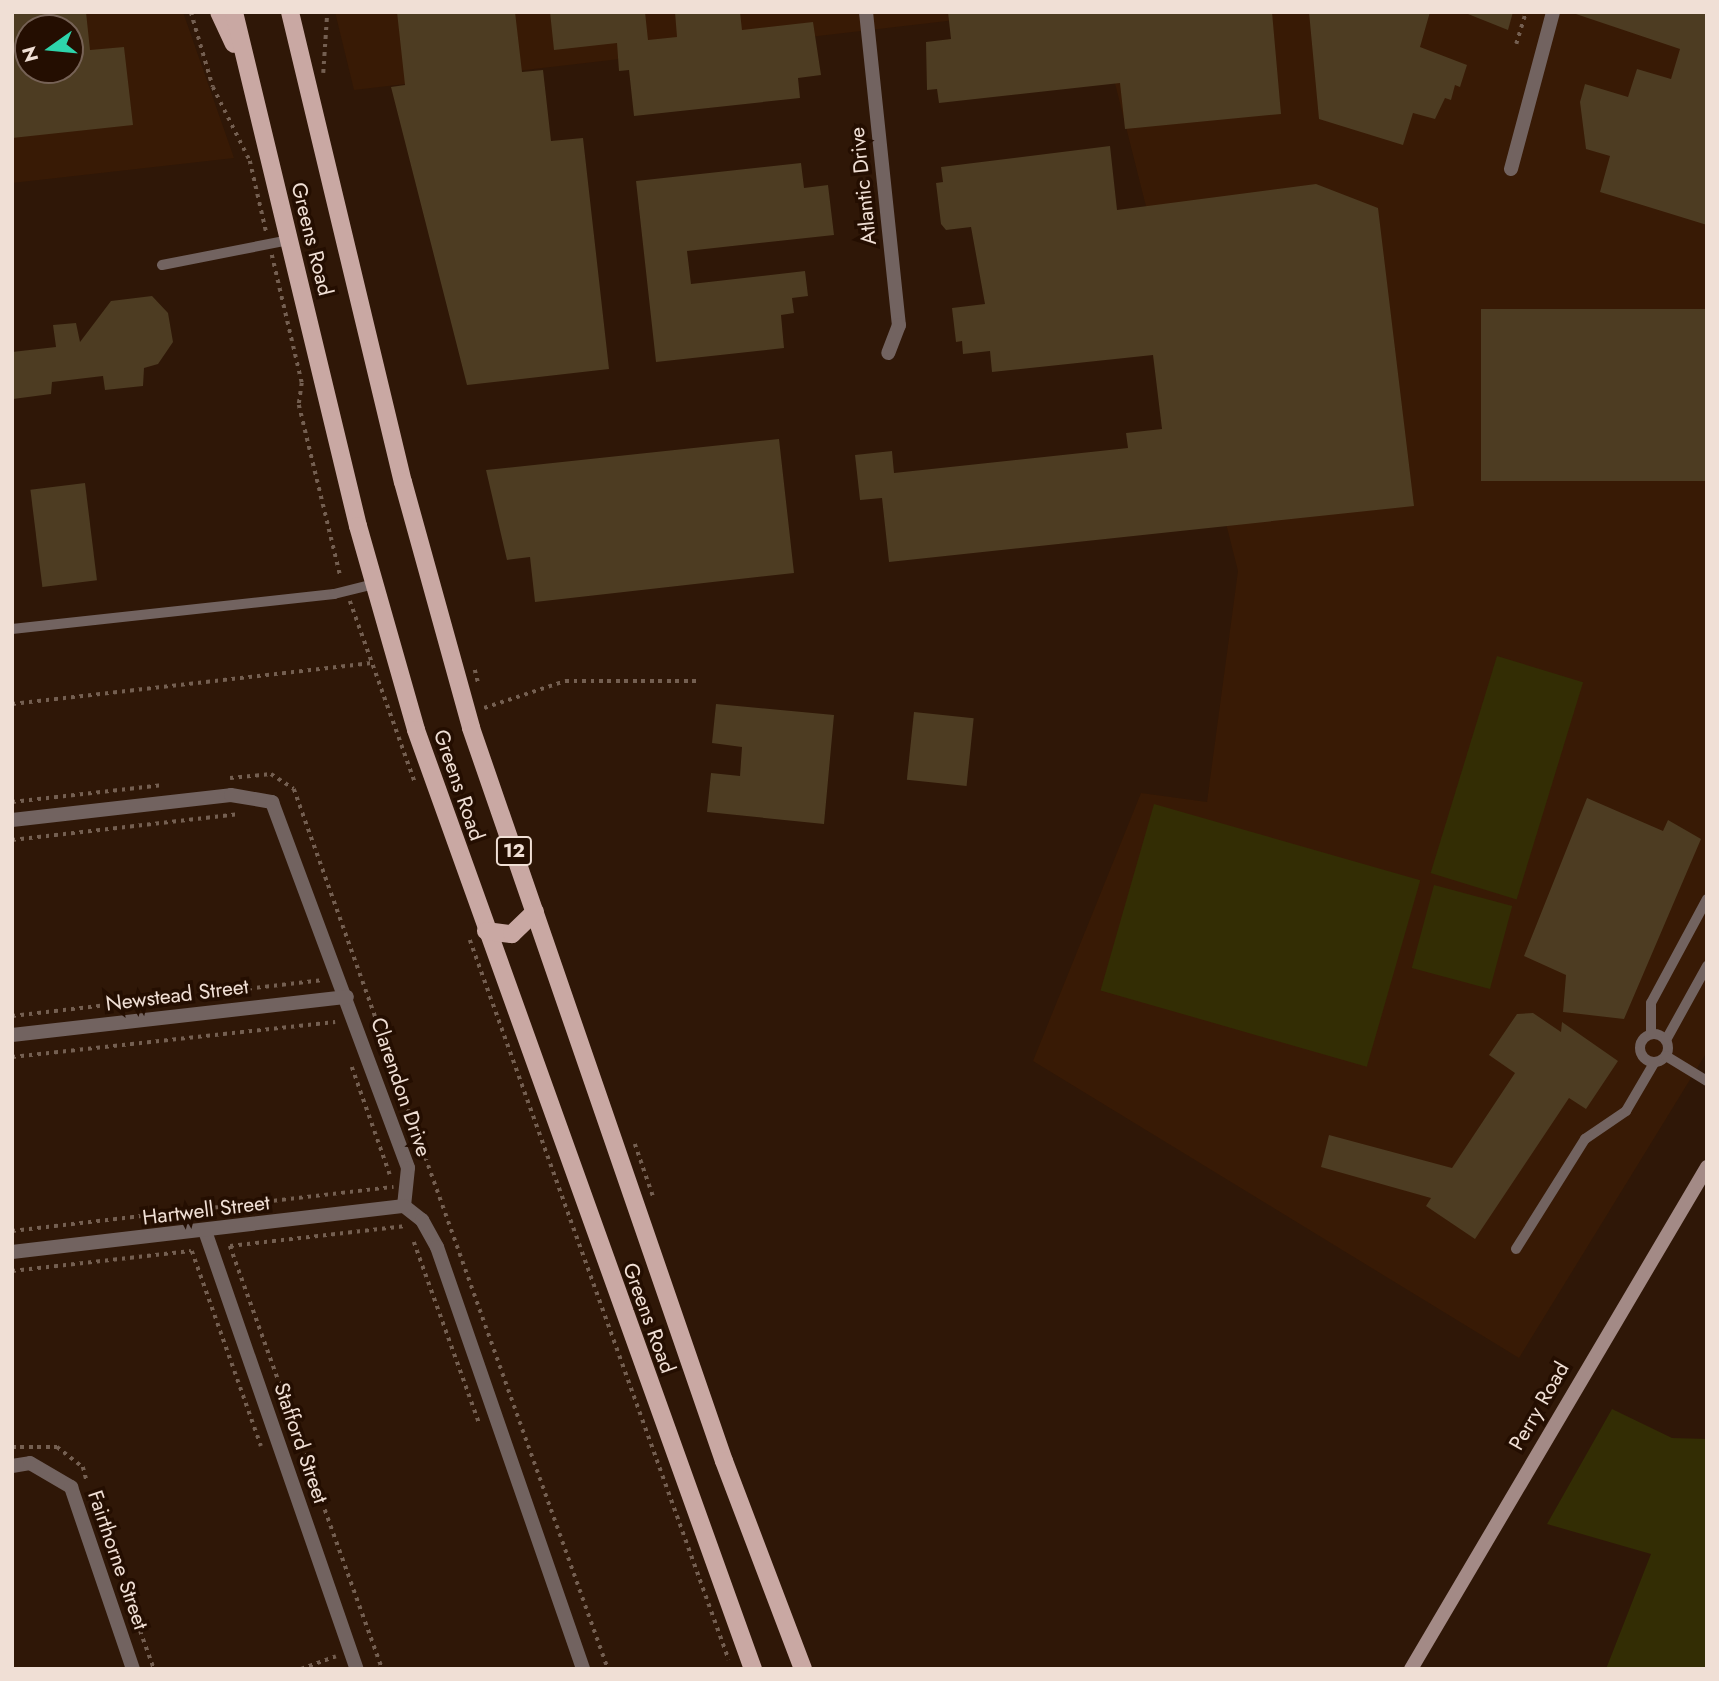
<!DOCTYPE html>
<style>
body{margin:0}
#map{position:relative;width:1719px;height:1681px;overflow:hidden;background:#2f1707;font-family:Jost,sans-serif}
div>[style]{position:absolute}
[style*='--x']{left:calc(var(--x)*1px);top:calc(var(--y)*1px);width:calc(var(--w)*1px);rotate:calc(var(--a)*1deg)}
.built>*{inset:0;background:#381a05}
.green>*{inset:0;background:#332d04;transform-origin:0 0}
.building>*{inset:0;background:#4d3c22;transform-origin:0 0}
.path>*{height:3.5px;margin-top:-1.75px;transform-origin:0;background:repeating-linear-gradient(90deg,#745f51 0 3.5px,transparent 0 8.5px)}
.service>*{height:10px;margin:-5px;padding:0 5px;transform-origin:5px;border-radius:5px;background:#726360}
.service>.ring{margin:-5px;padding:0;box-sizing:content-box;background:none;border:10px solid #726360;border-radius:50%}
.minor>*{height:14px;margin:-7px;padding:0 7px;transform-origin:7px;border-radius:7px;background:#726360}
.secondary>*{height:14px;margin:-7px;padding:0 7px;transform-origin:7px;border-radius:7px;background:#a38a86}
.primary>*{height:18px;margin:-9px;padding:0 9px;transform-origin:9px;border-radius:9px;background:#c9a8a3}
span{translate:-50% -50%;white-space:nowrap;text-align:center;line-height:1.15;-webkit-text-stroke:7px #240e01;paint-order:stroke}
.shield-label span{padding:2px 5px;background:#240e01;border:2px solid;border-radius:5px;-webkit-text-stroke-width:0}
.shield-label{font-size:19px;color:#f0dfd5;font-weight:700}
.street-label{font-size:21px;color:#f0dfd5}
.frame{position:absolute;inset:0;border:14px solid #f0dfd5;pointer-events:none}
.north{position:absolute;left:14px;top:14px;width:70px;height:70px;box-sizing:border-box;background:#240e01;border:2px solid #766256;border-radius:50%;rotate:255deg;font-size:19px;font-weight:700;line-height:28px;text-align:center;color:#f0dfd5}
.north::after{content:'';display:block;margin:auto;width:24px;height:32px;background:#2ed4ab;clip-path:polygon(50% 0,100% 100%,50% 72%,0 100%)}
</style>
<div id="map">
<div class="built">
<i style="clip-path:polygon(evenodd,12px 12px,183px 12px,234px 158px,12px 183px,12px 12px,28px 28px,70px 28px,70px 70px,28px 70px,28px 28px)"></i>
<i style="clip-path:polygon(335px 12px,1024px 12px,354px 90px)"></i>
<i style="clip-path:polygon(1097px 12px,1707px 12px,1707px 1052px,1519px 1358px,1033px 1061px,1141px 793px,1207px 802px,1238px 571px)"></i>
</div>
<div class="green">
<i style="left:1497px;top:656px;width:90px;height:227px;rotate:17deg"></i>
<i style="left:1154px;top:804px;width:277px;height:194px;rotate:16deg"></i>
<i style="left:1434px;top:885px;width:81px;height:86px;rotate:15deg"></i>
<i style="clip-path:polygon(1612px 1409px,1672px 1438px,1707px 1439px,1707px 1669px,1606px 1669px,1651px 1554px,1547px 1524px)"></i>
</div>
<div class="building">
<i style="clip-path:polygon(evenodd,12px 12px,86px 12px,90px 50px,124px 47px,133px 125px,12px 138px,12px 12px,28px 28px,70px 28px,70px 70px,28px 70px,28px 28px)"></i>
<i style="clip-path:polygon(397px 12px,515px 12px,522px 72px,543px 70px,551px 141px,583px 138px,609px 369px,467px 385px,391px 87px,405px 85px)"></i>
<i style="clip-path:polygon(550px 12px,645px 12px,648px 40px,677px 37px,675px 12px,740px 12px,742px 30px,813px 22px,821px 75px,798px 78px,800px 98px,634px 116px,629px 70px,619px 71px,617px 43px,554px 50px)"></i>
<i style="clip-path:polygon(948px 12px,1272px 12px,1281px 114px,1125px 129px,1120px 83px,939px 103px,937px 89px,927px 90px,926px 42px,951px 39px)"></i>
<i style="clip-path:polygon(1309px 12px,1430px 12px,1420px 47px,1467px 65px,1460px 87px,1455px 85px,1451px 100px,1445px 98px,1435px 119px,1413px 113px,1403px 145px,1319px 119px)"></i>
<i style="clip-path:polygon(1463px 12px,1513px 12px,1508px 30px)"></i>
<i style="clip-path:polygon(1570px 12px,1707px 12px,1707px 225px,1600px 192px,1610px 156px,1586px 149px,1580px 102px,1585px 84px,1628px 97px,1637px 69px,1671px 79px,1680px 49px)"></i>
<i style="clip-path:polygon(1110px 146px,1117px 210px,1316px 184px,1378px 208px,1414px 506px,889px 562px,882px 498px,860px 500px,855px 455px,892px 451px,894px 473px,1128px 448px,1126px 433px,1162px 429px,1153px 355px,992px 372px,990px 351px,963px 354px,962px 341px,956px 342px,952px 308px,985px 304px,971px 227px,946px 230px,941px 224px,936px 183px,943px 182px,941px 167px)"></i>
<i style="clip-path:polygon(801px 163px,804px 188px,828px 185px,834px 235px,687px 251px,691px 284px,805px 271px,808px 296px,792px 298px,794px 313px,781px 315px,784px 348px,656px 362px,636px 181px)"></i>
<i style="clip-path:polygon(152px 296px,168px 313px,173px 342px,158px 364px,144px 368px,143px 386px,105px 390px,103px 376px,52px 382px,51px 394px,13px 399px,12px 352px,56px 347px,53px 325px,76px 323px,80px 342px,111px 301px)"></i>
<i style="left:1707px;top:309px;width:172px;height:226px;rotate:90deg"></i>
<i style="clip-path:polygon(779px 439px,794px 573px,535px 602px,530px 557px,507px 560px,486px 470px)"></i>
<i style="left:85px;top:483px;width:98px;height:55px;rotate:83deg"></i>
<i style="clip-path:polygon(716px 704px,834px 715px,824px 824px,707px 812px,711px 773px,740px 776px,742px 747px,712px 743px)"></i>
<i style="left:914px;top:712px;width:60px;height:68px;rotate:6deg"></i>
<i style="clip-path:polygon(1587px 798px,1663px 831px,1668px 820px,1701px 839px,1624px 1019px,1563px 1012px,1566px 975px,1524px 956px)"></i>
<i style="clip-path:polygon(1533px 1013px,1561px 1032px,1562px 1022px,1618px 1061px,1586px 1109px,1569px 1098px,1475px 1239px,1426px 1206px,1431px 1198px,1321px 1167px,1329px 1135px,1452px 1168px,1515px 1073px,1489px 1055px,1517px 1014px)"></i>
</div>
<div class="path">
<i style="--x:191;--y:12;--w:78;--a:73.7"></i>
<i style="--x:213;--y:87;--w:83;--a:63.4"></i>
<i style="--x:250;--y:161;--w:72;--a:77.1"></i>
<i style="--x:1516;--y:44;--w:34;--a:-73"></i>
<i style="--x:323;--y:73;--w:61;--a:-86.2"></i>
<i style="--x:272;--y:255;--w:131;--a:76.8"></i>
<i style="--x:302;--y:383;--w:22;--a:98"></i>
<i style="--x:299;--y:405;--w:178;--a:76.4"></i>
<i style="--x:350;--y:601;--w:195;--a:70.3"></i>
<i style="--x:475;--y:670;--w:16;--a:76"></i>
<i style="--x:12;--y:704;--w:362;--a:-6.5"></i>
<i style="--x:484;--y:708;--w:85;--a:-18.4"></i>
<i style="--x:565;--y:681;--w:135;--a:0"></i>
<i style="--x:230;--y:778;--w:41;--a:-5.6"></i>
<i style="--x:271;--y:774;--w:27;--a:33"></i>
<i style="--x:294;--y:789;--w:934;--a:70.36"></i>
<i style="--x:12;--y:802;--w:152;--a:-6.4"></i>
<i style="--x:12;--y:840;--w:229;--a:-6.5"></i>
<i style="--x:470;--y:940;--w:765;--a:70.22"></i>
<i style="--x:12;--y:1016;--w:311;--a:-6.6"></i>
<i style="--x:12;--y:1057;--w:325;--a:-6.2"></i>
<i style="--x:352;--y:1067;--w:114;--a:70.6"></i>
<i style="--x:635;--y:1144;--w:55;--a:70.9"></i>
<i style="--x:12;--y:1231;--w:384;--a:-6.6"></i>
<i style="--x:414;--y:1242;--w:195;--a:70.2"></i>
<i style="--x:230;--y:1246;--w:449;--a:70.2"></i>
<i style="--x:230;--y:1246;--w:177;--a:-6.5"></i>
<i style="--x:192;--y:1251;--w:207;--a:70.5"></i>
<i style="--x:12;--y:1271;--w:180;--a:-6.4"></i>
<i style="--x:12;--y:1447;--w:45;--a:0"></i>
<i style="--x:57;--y:1447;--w:33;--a:38"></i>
<i style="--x:83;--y:1467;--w:16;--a:75"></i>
<i style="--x:100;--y:1519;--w:159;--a:70.2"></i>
<i style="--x:301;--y:1669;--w:37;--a:-20"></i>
</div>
<div class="service">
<i style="--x:162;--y:265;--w:129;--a:-11.1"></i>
<i style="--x:12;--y:629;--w:324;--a:-6.2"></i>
<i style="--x:334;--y:594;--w:41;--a:-14"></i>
<i class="ring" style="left:1640px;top:1034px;width:18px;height:18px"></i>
<i style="--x:1651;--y:1034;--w:31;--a:-90"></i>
<i style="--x:1651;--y:1003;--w:118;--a:-61.7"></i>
<i style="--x:1666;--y:1040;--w:85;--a:-61"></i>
<i style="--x:1666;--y:1056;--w:48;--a:31.4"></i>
<i style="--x:1516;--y:1249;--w:130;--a:-57.9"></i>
<i style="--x:1585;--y:1139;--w:50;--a:-34.3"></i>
<i style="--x:1626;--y:1111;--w:56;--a:-59.7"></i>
</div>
<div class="minor">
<i style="--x:866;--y:12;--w:315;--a:84"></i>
<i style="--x:899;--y:325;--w:30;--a:111"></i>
<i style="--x:1511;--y:169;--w:163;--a:-75"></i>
<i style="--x:12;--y:820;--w:220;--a:-6.5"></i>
<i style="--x:231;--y:795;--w:42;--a:9.7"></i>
<i style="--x:272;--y:802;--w:390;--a:69.6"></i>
<i style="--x:408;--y:1168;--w:38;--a:96"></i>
<i style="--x:12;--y:1035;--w:337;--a:-6.5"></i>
<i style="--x:404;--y:1206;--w:23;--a:38"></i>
<i style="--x:422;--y:1220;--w:31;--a:61"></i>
<i style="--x:437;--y:1247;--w:447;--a:70.9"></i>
<i style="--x:205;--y:1231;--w:464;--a:70.9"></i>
<i style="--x:12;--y:1252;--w:395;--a:-6.7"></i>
<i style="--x:12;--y:1466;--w:18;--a:-9"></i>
<i style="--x:30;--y:1463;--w:48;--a:30.3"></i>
<i style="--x:71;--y:1487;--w:192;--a:71.2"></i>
</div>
<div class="secondary">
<i style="--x:1411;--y:1669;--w:583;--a:-59.47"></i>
</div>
<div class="primary">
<i style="--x:219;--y:12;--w:35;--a:65"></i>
<i style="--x:234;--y:12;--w:529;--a:76.44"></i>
<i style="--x:358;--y:526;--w:212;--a:74.1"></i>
<i style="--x:416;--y:730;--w:998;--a:70.26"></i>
<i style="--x:290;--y:12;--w:483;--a:76.5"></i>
<i style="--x:403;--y:482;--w:255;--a:74.5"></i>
<i style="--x:471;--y:728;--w:775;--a:70.96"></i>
<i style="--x:724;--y:1461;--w:222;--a:69.2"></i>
<i style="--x:486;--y:931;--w:26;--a:7"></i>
<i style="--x:512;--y:934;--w:32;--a:-44"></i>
</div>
<div class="shield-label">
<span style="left:514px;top:851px">12</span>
</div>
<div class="street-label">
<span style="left:863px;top:186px;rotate:-96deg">Atlantic Drive</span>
<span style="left:312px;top:239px;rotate:76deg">Greens Road</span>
<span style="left:459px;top:785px;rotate:71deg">Greens Road</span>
<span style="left:177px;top:995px;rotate:-7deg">Newstead Street</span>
<span style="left:401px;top:1087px;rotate:71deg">Clarendon Drive</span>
<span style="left:206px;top:1210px;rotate:-7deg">Hartwell Street</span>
<span style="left:649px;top:1318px;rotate:70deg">Greens Road</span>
<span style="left:1539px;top:1406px;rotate:-60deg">Perry Road</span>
<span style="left:301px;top:1443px;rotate:71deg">Stafford Street</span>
<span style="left:118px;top:1560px;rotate:71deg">Fairthorne Street</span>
</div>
<div class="frame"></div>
<div class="north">N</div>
</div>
